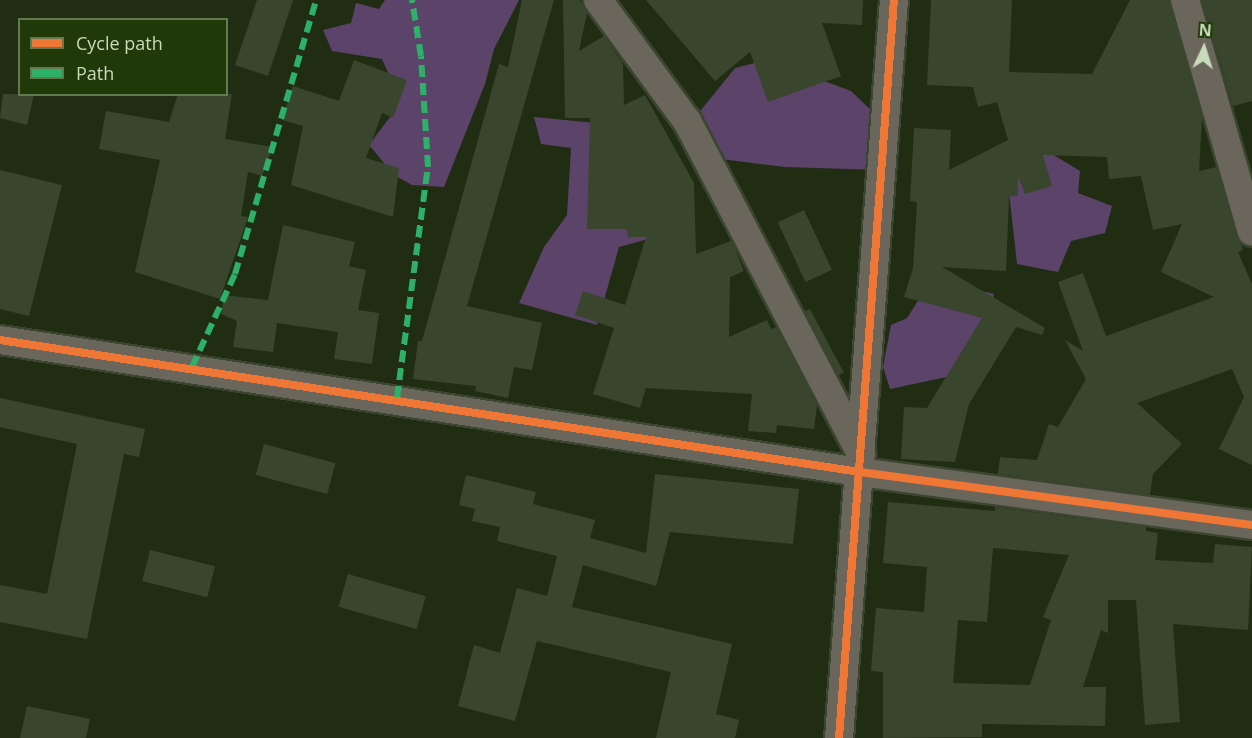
<!DOCTYPE html>
<style>
body{margin:0}
#map{position:relative;width:1252px;height:738px;overflow:hidden;background:#202d13;font-family:"Open Sans",sans-serif}
div>[style]{position:absolute}
[style*='--x']{left:calc(var(--x)*1px);top:calc(var(--y)*1px);width:calc(var(--w)*1px);rotate:calc(var(--a)*1deg)}
.green>*{inset:0;background:#5c436a}
.building>*{inset:0;background:#39462d;transform-origin:0 0}
.roads{filter:drop-shadow(2px 0 #3b4630) drop-shadow(-2px 0 #3b4630) drop-shadow(0 2px #3b4630) drop-shadow(0 -2px #3b4630)}
.minor>*{height:28px;margin:-14px;padding:0 14px;transform-origin:14px;border-radius:14px;background:#6a665b}
.quiet>*{height:6px;margin-top:-3px;transform-origin:0;background:repeating-linear-gradient(90deg,#2db169 0 12px,transparent 0 18px)}
.cycleway>*{height:8px;margin:-4px;padding:0 4px;transform-origin:4px;border-radius:4px;background:#f07635}
span{translate:-50% -50%;white-space:nowrap;text-align:center;line-height:1.15;-webkit-text-stroke:4.5px #213808;paint-order:stroke}
.legend{position:absolute;left:18px;top:18px;width:210px;height:78px;box-sizing:border-box;background:#213808;border:2px solid #63794f;margin:0;padding:8px 10px;list-style:none;font-size:18px;color:#c7daba}
.legend li{display:flex;align-items:center;gap:12px;height:30px}
.legend b{width:30px;border:2px solid #63794f}
.north{position:absolute;left:1174px;top:18px;width:60px;height:60px;-webkit-text-stroke:4px #213808;paint-order:stroke;rotate:4deg;font-size:16px;font-weight:700;line-height:24px;text-align:center;color:#c7daba}
.north::after{content:'';display:block;margin:auto;width:21px;height:27px;background:#c7daba;clip-path:polygon(50% 0,100% 100%,50% 72%,0 100%)}
</style>
<div id="map">
<div class="green">
<i style="clip-path:polygon(385px 0,519px 0,494px 49px,485px 84px,444px 187px,412px 185px,394px 175px,369px 145px,393px 113px,395px 88px,382px 59px,332px 51px,323px 30px,351px 23px,356px 3px,379px 9px)"></i>
<i style="clip-path:polygon(767px 60px,851px 91px,874px 113px,881px 170px,785px 167px,721px 159px,697px 115px,735px 68px)"></i>
<i style="clip-path:polygon(534px 117px,636px 127px,681px 230px,619px 247px,597px 325px,519px 303px,544px 247px,567px 215px,571px 148px,541px 144px)"></i>
<i style="clip-path:polygon(1047px 151px,1080px 171px,1078px 193px,1112px 206px,1105px 233px,1071px 241px,1058px 272px,1017px 264px,1007px 174px)"></i>
<i style="clip-path:polygon(946px 283px,994px 294px,982px 331px,956px 375px,890px 389px,883px 367px,891px 325px,907px 318px,921px 296px)"></i>
</div>
<div class="building">
<i style="clip-path:polygon(257px 0,293px 0,268px 76px,235px 65px)"></i>
<i style="clip-path:polygon(522px 0,554px 0,467px 306px,542px 323px,532px 370px,514px 367px,508px 398px,475px 391px,476px 386px,413px 379px,418px 341px,422px 341px,499px 64px,508px 67px)"></i>
<i style="clip-path:polygon(563px 0,580px 0,587px 13px,579px 51px,604px 36px,623px 64px,624px 105px,645px 95px,694px 183px,696px 254px,731px 241px,733px 244px,744px 271px,730px 277px,729px 337px,767px 320px,771px 329px,776px 327px,817px 405px,814px 429px,777px 425px,776px 433px,748px 431px,752px 394px,646px 388px,640px 408px,593px 394px,614px 328px,575px 315px,583px 291px,625px 305px,646px 237px,628px 237px,627px 229px,587px 229px,590px 118px,565px 118px)"></i>
<i style="clip-path:polygon(646px 0,863px 0,862px 25px,822px 23px,841px 76px,768px 102px,750px 52px,715px 81px)"></i>
<i style="clip-path:polygon(931px 0,1012px 0,1009px 72px,1092px 74px,1130px 0,1169px 0,1202px 118px,1199px 171px,1216px 167px,1243px 250px,1238px 252px,1252px 284px,1252px 465px,1219px 449px,1244px 397px,1232px 369px,1137px 403px,1182px 444px,1153px 474px,1150px 495px,998px 474px,1000px 457px,1037px 460px,1049px 424px,1058px 427px,1086px 379px,1065px 340px,1083px 351px,1058px 282px,1083px 273px,1106px 336px,1214px 297px,1161px 272px,1182px 224px,1153px 230px,1141px 176px,1109px 179px,1107px 157px,1043px 155px,1052px 186px,1025px 194px,1018px 177px,1018px 196px,1009px 196px,1006px 271px,942px 267px,1045px 328px,1042px 335px,1016px 327px,969px 404px,955px 462px,901px 459px,904px 407px,927px 408px,982px 318px,904px 297px,913px 268px,917px 202px,910px 201px,914px 128px,951px 130px,949px 170px,1008px 140px,997px 102px,978px 107px,973px 87px,927px 85px)"></i>
<i style="clip-path:polygon(1202px 0,1252px 0,1252px 101px,1233px 106px)"></i>
<i style="clip-path:polygon(354px 60px,407px 80px,393px 118px,382px 113px,366px 158px,399px 168px,393px 217px,291px 185px,303px 126px,282px 120px,293px 86px,339px 101px)"></i>
<i style="clip-path:polygon(3px 94px,34px 94px,27px 125px,0 118px)"></i>
<i style="clip-path:polygon(178px 94px,232px 94px,225px 139px,273px 147px,262px 176px,248px 172px,241px 216px,248px 217px,220px 299px,135px 272px,160px 160px,99px 149px,106px 111px,169px 122px)"></i>
<i style="clip-path:polygon(0 170px,62px 185px,29px 316px,0 309px)"></i>
<i style="left:804px;top:210px;width:66px;height:29px;rotate:65deg"></i>
<i style="clip-path:polygon(283px 225px,355px 242px,349px 266px,366px 270px,358px 310px,379px 313px,372px 364px,334px 359px,338px 332px,277px 323px,273px 352px,233px 347px,237px 321px,221px 314px,224px 295px,268px 300px)"></i>
<i style="left:810px;top:309px;width:72px;height:6px;rotate:62deg"></i>
<i style="clip-path:polygon(0 398px,145px 429px,139px 457px,124px 454px,87px 639px,0 622px,0 585px,47px 594px,77px 444px,0 427px)"></i>
<i style="left:264px;top:444px;width:74px;height:32px;rotate:15deg"></i>
<i style="clip-path:polygon(655px 474px,799px 489px,793px 544px,670px 532px,656px 586px,583px 565px,572px 607px,732px 644px,716px 714px,739px 720px,735px 738px,656px 738px,671px 672px,537px 641px,515px 721px,458px 706px,474px 645px,500px 653px,517px 588px,547px 596px,557px 556px,497px 541px,500px 527px,472px 521px,475px 509px,459px 505px,466px 475px,536px 492px,533px 504px,595px 520px,590px 538px,646px 553px)"></i>
<i style="clip-path:polygon(evenodd,888px 502px,995px 511px,995px 507px,1146px 527px,1146px 531px,1158px 533px,1155px 560px,1213px 563px,1215px 544px,1252px 547px,1248px 630px,1173px 624px,1180px 722px,1145px 725px,1136px 600px,1108px 600px,1108px 633px,1101px 630px,1083px 687px,1106px 687px,1105px 726px,982px 724px,982px 737px,883px 738px,883px 672px,871px 671px,876px 608px,924px 612px,927px 567px,883px 563px,888px 502px,993px 548px,1069px 555px,1043px 617px,1051px 620px,1030px 685px,953px 683px,958px 620px,987px 622px,993px 548px)"></i>
<i style="left:150px;top:550px;width:67px;height:32px;rotate:14deg"></i>
<i style="left:348px;top:574px;width:81px;height:34px;rotate:16deg"></i>
<i style="clip-path:polygon(27px 706px,90px 719px,86px 738px,20px 738px)"></i>
</div>
<div class="roads">
<div class="minor">
<i style="--x:598;--y:0;--w:150;--a:53.7"></i>
<i style="--x:687;--y:121;--w:376;--a:62.4"></i>
<i style="--x:1185;--y:0;--w:241;--a:73.9"></i>
<i style="--x:0;--y:340;--w:870;--a:8.73"></i>
<i style="--x:860;--y:472;--w:396;--a:7.7"></i>
<i style="--x:839;--y:738;--w:740;--a:-85.74"></i>
</div>
</div>
<div class="quiet">
<i style="--x:192;--y:367;--w:102;--a:-65.2"></i>
<i style="--x:235;--y:274;--w:286;--a:-73.5"></i>
<i style="--x:397;--y:398;--w:233;--a:-82.4"></i>
<i style="--x:428;--y:167;--w:111;--a:-93.6"></i>
<i style="--x:421;--y:56;--w:57;--a:-99.1"></i>
</div>
<div class="cycleway">
<i style="--x:0;--y:340;--w:870;--a:8.73"></i>
<i style="--x:860;--y:472;--w:396;--a:7.7"></i>
<i style="--x:839;--y:738;--w:740;--a:-85.74"></i>
</div>
<ul class="legend">
<li><b style="height:8px;background:#f07635"></b>Cycle path</li>
<li><b style="height:8px;background:#2db169"></b>Path</li>
</ul>
<div class="north">N</div>
</div>
